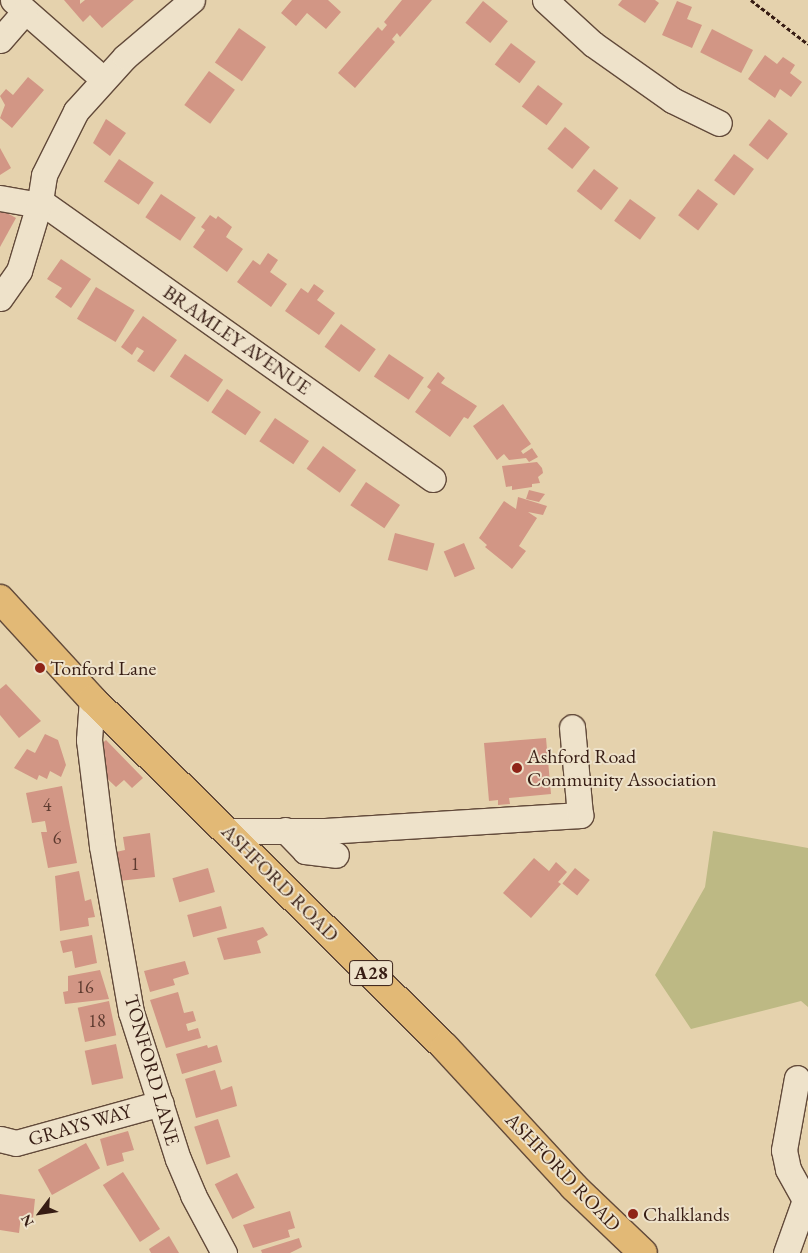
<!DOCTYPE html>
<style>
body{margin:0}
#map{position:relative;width:808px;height:1253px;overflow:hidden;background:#e5d2ad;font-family:"EB Garamond",serif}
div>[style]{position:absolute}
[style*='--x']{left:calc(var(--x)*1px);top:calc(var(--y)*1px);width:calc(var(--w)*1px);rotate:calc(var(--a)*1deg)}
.green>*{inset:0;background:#bdb984}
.building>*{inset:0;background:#d29685;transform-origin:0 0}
.path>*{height:3px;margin-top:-1.5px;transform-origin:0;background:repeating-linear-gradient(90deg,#371d14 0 4px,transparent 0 6.5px)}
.roads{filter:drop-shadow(1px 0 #624a3a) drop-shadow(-1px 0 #624a3a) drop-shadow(0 1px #624a3a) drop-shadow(0 -1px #624a3a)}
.minor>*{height:25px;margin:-12.5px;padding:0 12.5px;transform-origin:12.5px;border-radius:12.5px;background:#eee2ca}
.highway>*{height:28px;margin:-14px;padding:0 14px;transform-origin:14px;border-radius:14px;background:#e2b976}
.dots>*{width:14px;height:14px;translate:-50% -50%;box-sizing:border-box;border:2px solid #eee2ca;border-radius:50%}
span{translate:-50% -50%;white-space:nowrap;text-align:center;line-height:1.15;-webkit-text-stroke:4px #eee2ca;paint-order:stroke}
.number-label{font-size:18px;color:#5e3b30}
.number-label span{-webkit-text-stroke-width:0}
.shield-label span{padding:1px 4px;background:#eee2ca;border:1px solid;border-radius:4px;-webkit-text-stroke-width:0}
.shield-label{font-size:19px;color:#371d14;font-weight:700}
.street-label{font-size:20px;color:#371d14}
.poi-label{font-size:20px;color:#371d14}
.left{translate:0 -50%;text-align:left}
.north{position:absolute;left:15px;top:1188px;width:50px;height:50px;-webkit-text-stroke:4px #eee2ca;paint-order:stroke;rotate:239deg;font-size:14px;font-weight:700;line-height:20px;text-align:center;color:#371d14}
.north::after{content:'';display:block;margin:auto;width:18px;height:22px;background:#371d14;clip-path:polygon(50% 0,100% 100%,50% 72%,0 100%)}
</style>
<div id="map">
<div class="green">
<i style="clip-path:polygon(713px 831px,808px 848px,808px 1007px,801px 1001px,691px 1029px,655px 975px,705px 887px)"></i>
</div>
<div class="building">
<i style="clip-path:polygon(64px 0,80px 0,80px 4px,85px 0,134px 0,102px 28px,90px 15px,83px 22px)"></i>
<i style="clip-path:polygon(292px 0,328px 0,341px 12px,326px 29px,307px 13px,296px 26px,281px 13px)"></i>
<i style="clip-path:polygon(402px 0,432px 0,400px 37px,397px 33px,392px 39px,395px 42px,355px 88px,338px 73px,378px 27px,382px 31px,387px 25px,384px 22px)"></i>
<i style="clip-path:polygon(622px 0,655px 0,659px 3px,645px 23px,618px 5px)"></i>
<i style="left:483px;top:1px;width:32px;height:28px;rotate:39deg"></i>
<i style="clip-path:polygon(677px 1px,692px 7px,687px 19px,702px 25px,692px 48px,662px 35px)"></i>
<i style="left:239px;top:28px;width:33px;height:42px;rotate:35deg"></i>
<i style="left:712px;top:29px;width:46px;height:26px;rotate:27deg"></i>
<i style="left:511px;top:43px;width:31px;height:27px;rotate:37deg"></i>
<i style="clip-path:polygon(765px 55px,777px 64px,783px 57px,795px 65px,790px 73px,802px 82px,791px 97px,780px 89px,775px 98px,748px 79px)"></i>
<i style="left:209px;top:71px;width:32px;height:42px;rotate:36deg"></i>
<i style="clip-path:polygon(28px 77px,44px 90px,12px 128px,0 118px,5px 105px,0 96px,6px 89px,13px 95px)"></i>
<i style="left:538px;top:85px;width:31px;height:27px;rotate:37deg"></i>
<i style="clip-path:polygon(106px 119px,126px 133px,110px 156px,93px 143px)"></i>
<i style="left:769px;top:119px;width:24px;height:33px;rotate:38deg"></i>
<i style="left:565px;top:127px;width:32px;height:28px;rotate:39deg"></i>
<i style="clip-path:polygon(0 148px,11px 168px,0 175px)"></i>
<i style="left:734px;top:154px;width:25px;height:33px;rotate:37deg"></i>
<i style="left:119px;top:159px;width:42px;height:27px;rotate:34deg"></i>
<i style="left:594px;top:169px;width:31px;height:28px;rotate:38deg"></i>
<i style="left:698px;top:189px;width:25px;height:33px;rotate:37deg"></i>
<i style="left:161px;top:194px;width:42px;height:28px;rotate:34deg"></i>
<i style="left:630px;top:199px;width:32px;height:27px;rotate:36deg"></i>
<i style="clip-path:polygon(0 209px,16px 218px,0 247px)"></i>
<i style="clip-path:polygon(210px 215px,216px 219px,218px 216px,232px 227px,226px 237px,243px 249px,227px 272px,193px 247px,205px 230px,201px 227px)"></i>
<i style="clip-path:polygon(268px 253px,278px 260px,270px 272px,287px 284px,271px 307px,237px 282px,253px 260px,260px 265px)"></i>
<i style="clip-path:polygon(61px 259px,91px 279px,71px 308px,55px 297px,62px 288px,47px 279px)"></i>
<i style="clip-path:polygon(314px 284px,324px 291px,317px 300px,335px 313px,319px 335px,285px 311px,301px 288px,308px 293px)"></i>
<i style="left:96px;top:287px;width:45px;height:37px;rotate:31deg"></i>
<i style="clip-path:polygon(143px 316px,177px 340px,154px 372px,137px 361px,144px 351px,137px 347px,132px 355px,121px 347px)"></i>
<i style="left:341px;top:324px;width:43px;height:28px;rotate:36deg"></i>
<i style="left:185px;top:354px;width:46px;height:27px;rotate:34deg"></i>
<i style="left:389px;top:354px;width:42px;height:27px;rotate:34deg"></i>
<i style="clip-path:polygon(438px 372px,445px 378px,441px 383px,477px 406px,468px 419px,464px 417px,450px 437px,415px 412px,431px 390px,427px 387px)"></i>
<i style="left:227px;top:389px;width:41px;height:28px;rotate:34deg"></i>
<i style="clip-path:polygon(503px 404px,531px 444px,521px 451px,523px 454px,532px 448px,538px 457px,529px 462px,526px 458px,509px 460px,504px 454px,497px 460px,473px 426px)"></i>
<i style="left:275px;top:418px;width:41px;height:28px;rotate:34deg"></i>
<i style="left:323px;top:446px;width:41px;height:28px;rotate:36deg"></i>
<i style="clip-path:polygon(537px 462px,542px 468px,543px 473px,538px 477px,540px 483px,532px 484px,532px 487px,512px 490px,512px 486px,506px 487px,502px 466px)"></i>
<i style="left:366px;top:482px;width:41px;height:28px;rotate:34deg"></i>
<i style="clip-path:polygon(529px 490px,545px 494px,539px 502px,526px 499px)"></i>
<i style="clip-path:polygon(518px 497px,547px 506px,543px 515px,528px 512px,537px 518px,519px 546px,526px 551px,512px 569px,485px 547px,487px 545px,479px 538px,504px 501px,516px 509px)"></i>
<i style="left:395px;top:533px;width:41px;height:28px;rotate:15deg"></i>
<i style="left:464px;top:543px;width:28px;height:22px;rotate:67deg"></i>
<i style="clip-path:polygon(6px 684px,41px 721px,19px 738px,0 715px,0 689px)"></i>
<i style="clip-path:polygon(45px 734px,58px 740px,66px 765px,61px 777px,50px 771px,47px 779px,39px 775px,37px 780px,14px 768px,27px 749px,35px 753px)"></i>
<i style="clip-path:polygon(546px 738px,551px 794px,509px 798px,510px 804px,498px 805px,498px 800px,489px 801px,484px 743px)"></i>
<i style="clip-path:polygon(106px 740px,143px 778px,132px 788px,124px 780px,116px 787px,98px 770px,106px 762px,95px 750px)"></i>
<i style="clip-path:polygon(62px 786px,77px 863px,48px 868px,41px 832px,47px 832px,45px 821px,32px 823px,26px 793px)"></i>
<i style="clip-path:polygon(150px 833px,155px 877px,119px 881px,116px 852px,125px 850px,123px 837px)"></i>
<i style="clip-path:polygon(534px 858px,549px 871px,556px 862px,567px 872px,558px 882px,561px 884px,531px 918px,503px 893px)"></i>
<i style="left:208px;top:868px;width:25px;height:37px;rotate:74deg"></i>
<i style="left:575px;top:868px;width:19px;height:20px;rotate:39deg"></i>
<i style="clip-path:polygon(79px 871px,85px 901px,91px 899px,95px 917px,88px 918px,89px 926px,60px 931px,55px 876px)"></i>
<i style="left:221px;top:906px;width:23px;height:35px;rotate:75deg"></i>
<i style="clip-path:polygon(263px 927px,268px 935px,257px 941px,261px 953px,224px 960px,217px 938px)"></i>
<i style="clip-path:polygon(92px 935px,97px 963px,75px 968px,72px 951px,63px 953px,60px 941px)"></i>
<i style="clip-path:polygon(185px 961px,189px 974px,173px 979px,175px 985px,150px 992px,144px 971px)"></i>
<i style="clip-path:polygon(100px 970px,109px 999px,65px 1004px,63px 992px,68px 991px,68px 976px)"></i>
<i style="clip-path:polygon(178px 992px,184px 1013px,193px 1011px,196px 1021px,186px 1024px,188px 1031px,198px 1028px,201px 1038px,166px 1048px,150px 1000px)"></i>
<i style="left:109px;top:1001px;width:35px;height:32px;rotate:78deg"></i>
<i style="left:116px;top:1044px;width:35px;height:32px;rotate:78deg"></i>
<i style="clip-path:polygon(207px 1045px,208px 1048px,217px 1045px,222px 1062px,182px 1074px,176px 1054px)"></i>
<i style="clip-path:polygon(215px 1070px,221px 1090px,232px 1086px,237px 1106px,196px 1118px,185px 1079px)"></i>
<i style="left:218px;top:1119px;width:40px;height:25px;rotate:72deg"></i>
<i style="clip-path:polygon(128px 1131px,134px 1150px,122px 1153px,124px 1161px,107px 1166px,100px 1139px)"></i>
<i style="left:86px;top:1143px;width:29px;height:55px;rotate:61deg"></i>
<i style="left:123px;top:1172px;width:68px;height:24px;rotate:57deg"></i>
<i style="left:237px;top:1173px;width:39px;height:25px;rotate:63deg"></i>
<i style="clip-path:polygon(0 1194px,35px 1199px,33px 1218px,21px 1216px,19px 1233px,0 1230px)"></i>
<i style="clip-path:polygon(290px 1211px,295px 1228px,288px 1230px,290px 1237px,253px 1248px,243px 1225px)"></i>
<i style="clip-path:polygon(169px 1236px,179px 1253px,151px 1253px,149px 1249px)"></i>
<i style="clip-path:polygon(299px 1238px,302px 1247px,290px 1253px,262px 1253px,261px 1250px)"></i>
</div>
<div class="path">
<i style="--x:751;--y:0;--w:72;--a:37.7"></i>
</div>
<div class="roads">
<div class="minor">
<i style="--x:13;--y:0;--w:120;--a:41.3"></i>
<i style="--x:545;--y:0;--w:65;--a:42.5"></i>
<i style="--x:593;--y:44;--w:97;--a:35.3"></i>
<i style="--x:672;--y:100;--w:52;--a:26.1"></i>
<i style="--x:0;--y:40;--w:38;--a:-49"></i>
<i style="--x:0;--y:198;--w:40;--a:10"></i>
<i style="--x:40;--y:201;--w:481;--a:35.3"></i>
<i style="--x:0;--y:298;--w:33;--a:-55"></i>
<i style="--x:19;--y:271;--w:73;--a:-73.3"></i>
<i style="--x:40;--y:201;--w:26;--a:-81"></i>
<i style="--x:44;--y:175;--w:72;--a:-63.4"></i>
<i style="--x:76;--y:111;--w:73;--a:-47.8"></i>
<i style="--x:125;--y:57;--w:88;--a:-40.4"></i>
<i style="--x:92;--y:699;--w:41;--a:94.2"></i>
<i style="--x:89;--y:740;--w:107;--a:83"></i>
<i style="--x:102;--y:846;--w:169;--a:80.1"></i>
<i style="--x:131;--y:1012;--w:154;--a:72.3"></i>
<i style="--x:178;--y:1159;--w:39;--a:67"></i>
<i style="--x:193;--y:1195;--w:66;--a:61.9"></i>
<i style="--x:285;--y:830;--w:29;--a:46"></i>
<i style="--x:305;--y:851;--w:31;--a:7"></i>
<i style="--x:228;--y:831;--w:97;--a:0"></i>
<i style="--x:325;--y:831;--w:256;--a:-3.6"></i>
<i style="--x:580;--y:815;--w:88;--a:-95.2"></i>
<i style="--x:0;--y:1139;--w:16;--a:14"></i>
<i style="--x:16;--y:1143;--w:150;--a:-15.4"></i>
<i style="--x:786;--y:1253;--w:56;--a:-70.3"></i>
<i style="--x:805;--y:1200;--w:35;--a:-119"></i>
<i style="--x:788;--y:1169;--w:19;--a:-102"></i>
<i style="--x:784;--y:1150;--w:73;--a:-79.8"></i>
</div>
<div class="highway">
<i style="--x:0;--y:599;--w:136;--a:47.4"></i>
<i style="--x:92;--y:699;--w:496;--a:44.6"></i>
<i style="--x:445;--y:1047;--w:190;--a:47.3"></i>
<i style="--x:574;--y:1187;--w:95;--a:43.7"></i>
</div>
</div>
<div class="dots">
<i style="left:40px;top:668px;background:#8f2418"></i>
<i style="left:517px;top:768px;background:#8f2418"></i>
<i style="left:633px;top:1214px;background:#8f2418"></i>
</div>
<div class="number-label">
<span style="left:47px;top:805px">4</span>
<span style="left:57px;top:838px">6</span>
<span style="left:135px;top:864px">1</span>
<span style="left:85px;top:987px">16</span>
<span style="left:97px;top:1021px">18</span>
</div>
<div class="shield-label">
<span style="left:371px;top:973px">A28</span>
</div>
<div class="street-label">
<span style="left:237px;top:340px;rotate:35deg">BRAMLEY AVENUE</span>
<span style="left:280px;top:883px;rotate:45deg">ASHFORD ROAD</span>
<span style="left:152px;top:1070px;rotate:74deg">TONFORD LANE</span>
<span style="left:80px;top:1125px;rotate:-16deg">GRAYS WAY</span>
<span style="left:563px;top:1172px;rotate:46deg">ASHFORD ROAD</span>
</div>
<div class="poi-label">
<span class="left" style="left:50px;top:668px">Tonford Lane</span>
<span class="left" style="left:527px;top:768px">Ashford Road<br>Community Association</span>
<span class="left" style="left:643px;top:1214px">Chalklands</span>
</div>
<div class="north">N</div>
</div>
